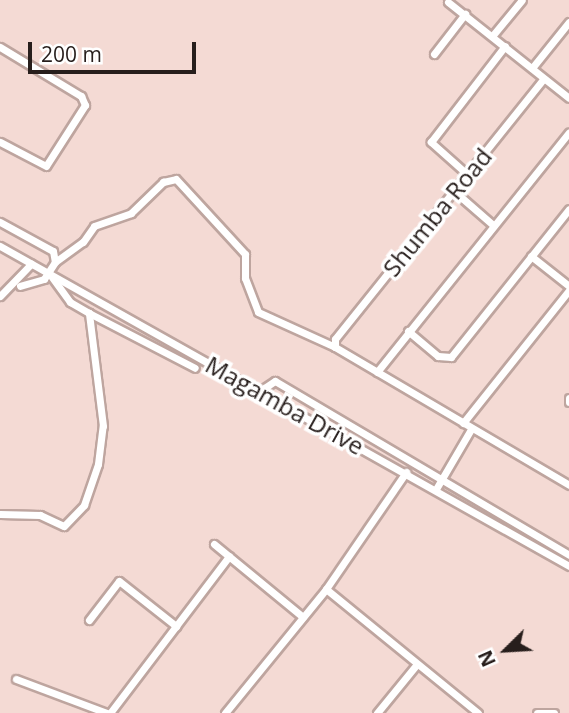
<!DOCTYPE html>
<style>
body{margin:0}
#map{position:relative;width:569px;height:713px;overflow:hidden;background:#f4dad4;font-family:"Open Sans",sans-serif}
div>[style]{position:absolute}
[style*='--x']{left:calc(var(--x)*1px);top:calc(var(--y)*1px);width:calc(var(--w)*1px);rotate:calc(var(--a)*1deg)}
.roads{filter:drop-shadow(2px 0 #bea59f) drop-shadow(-2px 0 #bea59f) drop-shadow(0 2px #bea59f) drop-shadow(0 -2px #bea59f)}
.minor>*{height:7px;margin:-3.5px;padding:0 3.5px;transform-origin:3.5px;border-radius:3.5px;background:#fff}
span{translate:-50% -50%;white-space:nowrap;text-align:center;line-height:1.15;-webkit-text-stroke:7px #fff;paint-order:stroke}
.street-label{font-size:24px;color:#271e1c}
.north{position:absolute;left:471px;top:615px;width:70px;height:70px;-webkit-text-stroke:5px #fff;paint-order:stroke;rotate:246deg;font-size:19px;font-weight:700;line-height:28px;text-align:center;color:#271e1c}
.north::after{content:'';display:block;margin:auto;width:24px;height:32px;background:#271e1c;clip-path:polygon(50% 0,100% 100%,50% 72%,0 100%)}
.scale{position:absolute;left:28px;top:42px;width:168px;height:32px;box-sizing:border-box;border:4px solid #271e1c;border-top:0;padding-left:9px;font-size:21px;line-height:24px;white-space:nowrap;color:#271e1c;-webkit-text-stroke:5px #fff;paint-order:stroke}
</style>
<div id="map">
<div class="roads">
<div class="minor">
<i style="--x:448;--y:2;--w:154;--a:38.4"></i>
<i style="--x:493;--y:35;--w:45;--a:-50.4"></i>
<i style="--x:0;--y:47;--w:95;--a:31.2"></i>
<i style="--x:81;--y:96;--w:10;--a:66"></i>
<i style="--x:85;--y:105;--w:72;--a:122.6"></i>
<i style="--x:46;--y:166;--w:52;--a:-152.4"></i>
<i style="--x:434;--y:54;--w:51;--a:-52.2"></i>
<i style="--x:532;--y:68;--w:59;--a:-51.2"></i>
<i style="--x:468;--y:175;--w:50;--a:-138.3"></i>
<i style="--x:431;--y:142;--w:121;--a:-52.4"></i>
<i style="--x:454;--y:191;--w:50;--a:41"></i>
<i style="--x:0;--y:222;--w:60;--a:28.7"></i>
<i style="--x:53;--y:251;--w:11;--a:80"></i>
<i style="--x:55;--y:262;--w:20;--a:123"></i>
<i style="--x:44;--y:279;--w:25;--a:164"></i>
<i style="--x:0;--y:246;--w:653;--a:29.35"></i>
<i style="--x:531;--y:256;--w:48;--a:38.3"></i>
<i style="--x:55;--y:262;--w:34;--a:-36"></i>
<i style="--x:83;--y:242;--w:19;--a:-55"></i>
<i style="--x:94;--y:226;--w:39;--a:-19"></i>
<i style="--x:131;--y:213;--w:45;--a:-44.1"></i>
<i style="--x:163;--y:182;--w:13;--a:-13"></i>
<i style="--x:176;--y:179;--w:102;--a:47.4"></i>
<i style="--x:245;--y:254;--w:24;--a:90"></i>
<i style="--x:245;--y:278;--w:36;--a:69"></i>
<i style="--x:258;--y:312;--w:85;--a:24.4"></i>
<i style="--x:335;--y:347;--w:272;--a:30.5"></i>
<i style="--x:0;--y:296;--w:45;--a:-45.9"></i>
<i style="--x:89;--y:313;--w:119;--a:27.4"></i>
<i style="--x:408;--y:331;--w:39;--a:40"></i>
<i style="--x:438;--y:356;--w:13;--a:4"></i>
<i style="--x:451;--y:357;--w:189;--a:-51.4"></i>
<i style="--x:335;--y:347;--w:8;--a:-90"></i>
<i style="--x:335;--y:339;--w:333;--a:-51.3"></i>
<i style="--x:377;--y:372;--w:307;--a:-51.3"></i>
<i style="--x:260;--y:391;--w:18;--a:-34"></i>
<i style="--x:275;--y:381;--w:342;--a:30.6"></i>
<i style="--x:569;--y:398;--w:4;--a:90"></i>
<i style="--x:463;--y:423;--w:170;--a:-51.4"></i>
<i style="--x:436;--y:489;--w:69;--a:-59.7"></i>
<i style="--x:0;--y:514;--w:40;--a:1.4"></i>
<i style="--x:40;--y:515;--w:26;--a:25"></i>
<i style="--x:64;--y:526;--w:29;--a:-46"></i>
<i style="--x:84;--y:505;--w:43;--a:-71.1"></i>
<i style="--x:98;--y:464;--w:38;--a:-83"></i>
<i style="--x:103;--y:426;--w:114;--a:-97.1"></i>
<i style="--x:89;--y:313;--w:22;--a:-150"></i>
<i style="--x:70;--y:302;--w:31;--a:-126"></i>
<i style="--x:214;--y:544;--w:115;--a:39.4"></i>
<i style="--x:326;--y:589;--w:196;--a:39.2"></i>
<i style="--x:89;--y:620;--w:49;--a:-52.4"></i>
<i style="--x:119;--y:581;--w:73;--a:38.3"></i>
<i style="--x:16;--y:679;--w:97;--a:20.5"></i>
<i style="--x:110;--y:713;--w:197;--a:-52.8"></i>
<i style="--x:225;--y:713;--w:160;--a:-50.8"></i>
<i style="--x:326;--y:589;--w:142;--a:-55.6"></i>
<i style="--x:377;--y:713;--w:63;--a:-50.8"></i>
<i style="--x:537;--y:713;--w:17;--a:0"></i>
</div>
</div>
<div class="street-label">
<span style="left:437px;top:212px;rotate:-51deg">Shumba Road</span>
<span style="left:285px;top:405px;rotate:29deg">Magamba Drive</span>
</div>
<div class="north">N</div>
<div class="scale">200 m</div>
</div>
